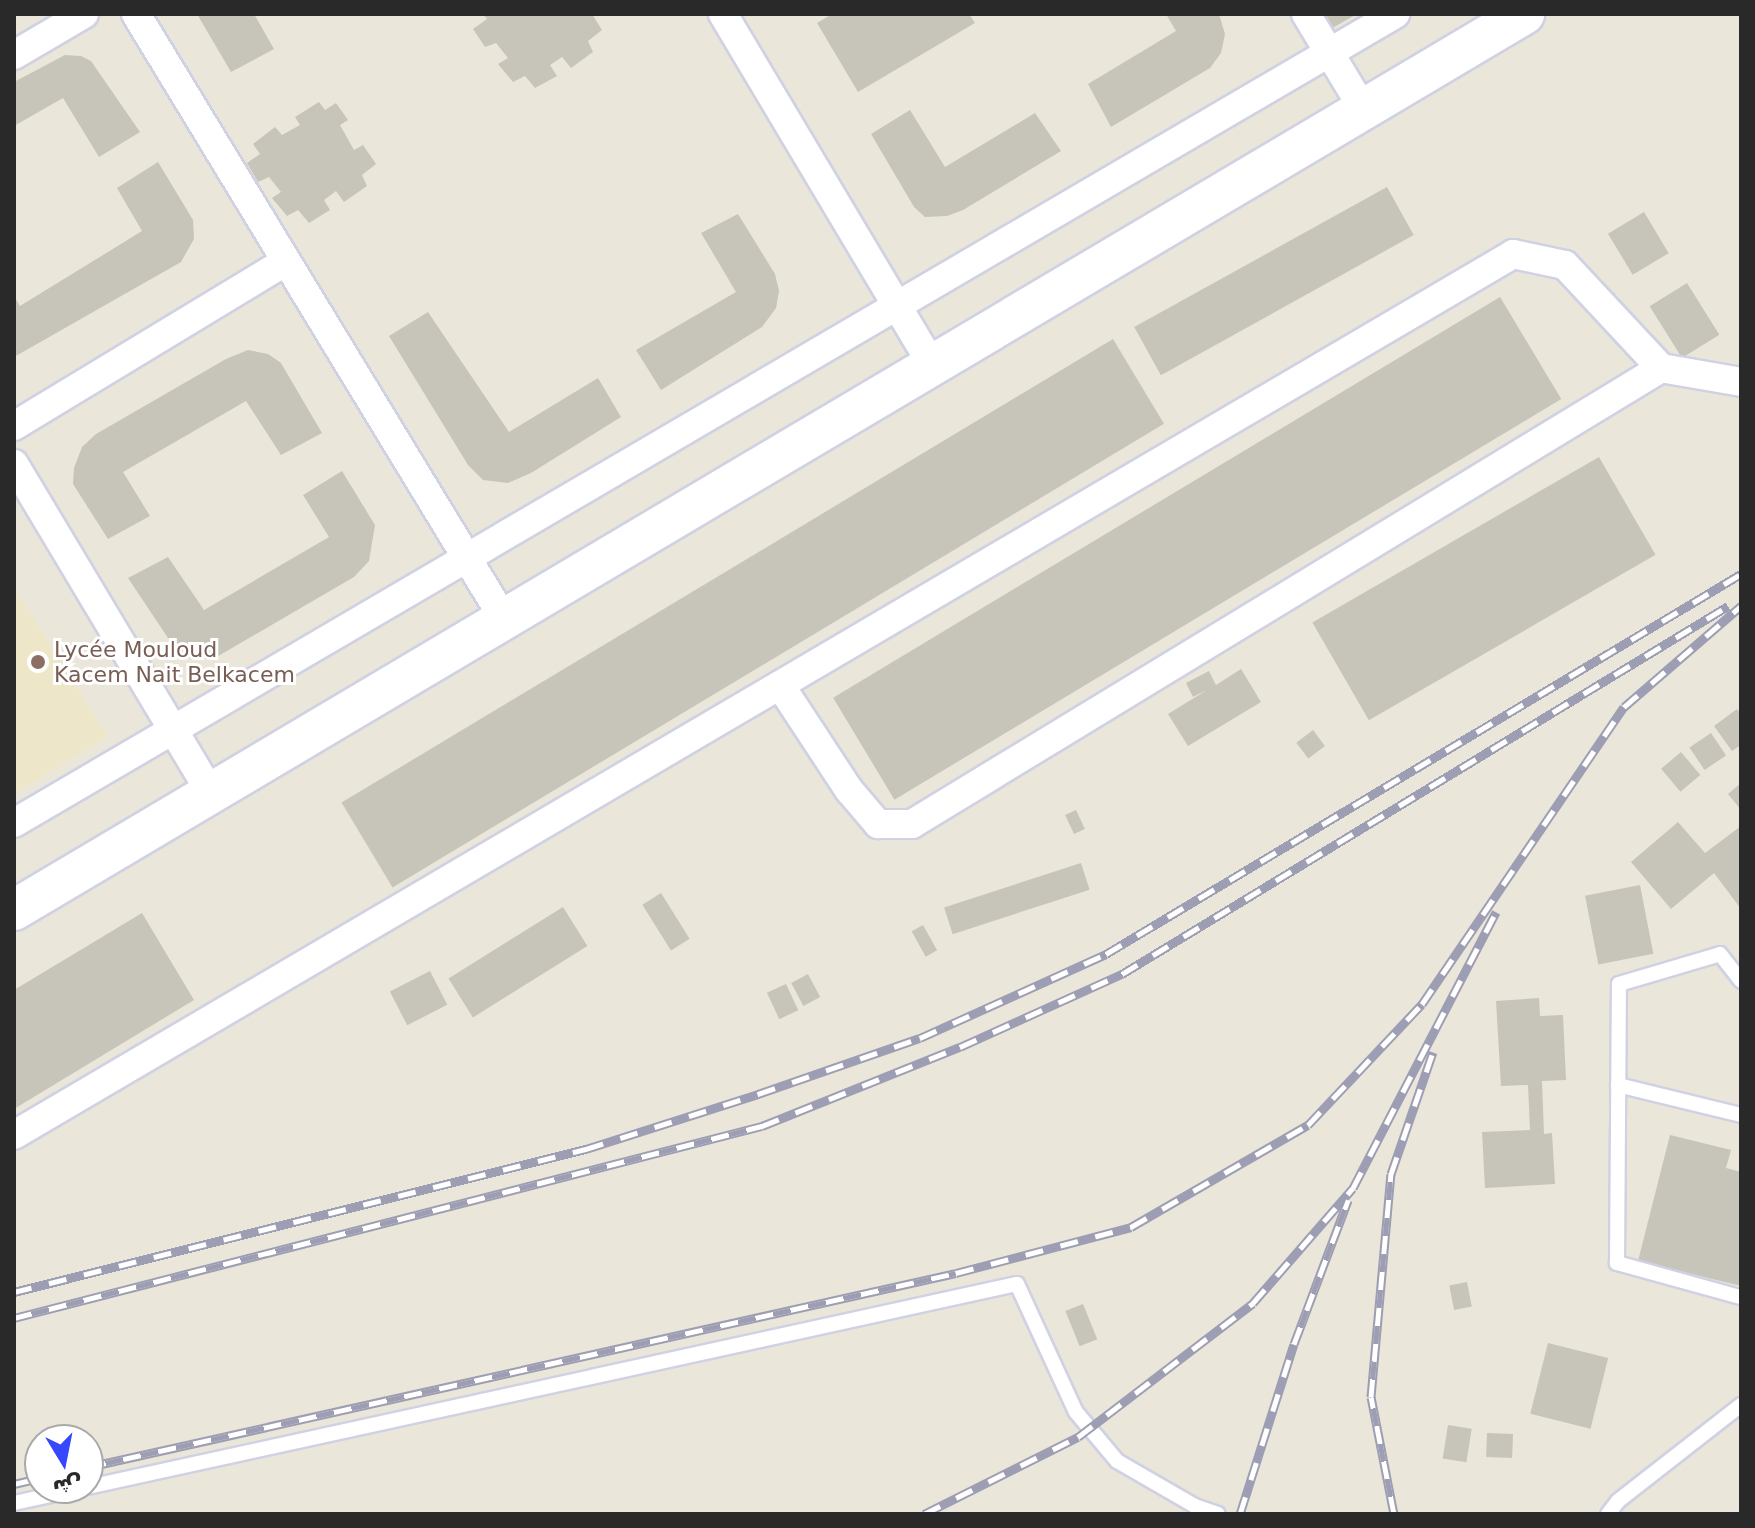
<!DOCTYPE html>
<meta charset="utf-8">
<style>
body{margin:0}
#map{position:relative;width:1755px;height:1528px;overflow:hidden;background:#ebe6da;font-family:"DejaVu Sans",Vazirmatn,sans-serif}
div>[style]{position:absolute}
[style*='--x']{left:calc(var(--x)*1px);top:calc(var(--y)*1px);width:calc(var(--w)*1px);rotate:calc(var(--a)*1deg)}
.education>*{inset:0;background:#eee6c9}
.building>*{inset:0;background:#c7c4b9;transform-origin:0 0}
.roads{filter:drop-shadow(2px 0 #d0d1e2) drop-shadow(-2px 0 #d0d1e2) drop-shadow(0 2px #d0d1e2) drop-shadow(0 -2px #d0d1e2)}
.lane>*{height:14px;margin:-7px;padding:0 7px;transform-origin:7px;border-radius:7px;background:#fff}
.street>*{height:28px;margin:-14px;padding:0 14px;transform-origin:14px;border-radius:14px;background:#fff}
.secondary>*{height:40px;margin:-20px;padding:0 20px;transform-origin:20px;border-radius:20px;background:#fff}
.rail>*{height:9px;margin-top:-4.5px;transform-origin:0;background:repeating-linear-gradient(90deg,#fff 0 18px,#9d9eb4 0 36px);box-sizing:border-box;border-block:2px solid #9d9eb4}
.dots>*{width:22px;height:22px;translate:-50% -50%;box-sizing:border-box;border:4px solid #fff;border-radius:50%}
span{translate:-50% -50%;white-space:nowrap;text-align:center;line-height:1.15;-webkit-text-stroke:6px #fff;paint-order:stroke}
.education-label{font-size:22px;color:#785e54}
.left{translate:0 -50%;text-align:left}
.frame{position:absolute;inset:0;border:16px solid #292929;pointer-events:none}
.north{position:absolute;left:24px;top:1424px;width:80px;height:80px;box-sizing:border-box;background:#fff;border:2px solid #a9a9a9;border-radius:50%;rotate:170deg;font-size:22px;font-weight:700;line-height:32px;text-align:center;color:#292929}
.north::after{content:'';display:block;margin:auto;width:28px;height:36px;background:#3747fc;clip-path:polygon(50% 0,100% 100%,50% 72%,0 100%)}
</style>
<div id="map">
<div class="education">
<i style="clip-path:polygon(14px 587px,108px 737px,14px 794px)"></i>
</div>
<div class="building">
<i style="clip-path:polygon(197px 14px,254px 14px,274px 49px,231px 72px)"></i>
<i style="clip-path:polygon(483px 14px,592px 14px,602px 30px,588px 41px,593px 52px,571px 68px,562px 57px,550px 65px,557px 76px,535px 88px,525px 76px,513px 82px,498px 64px,508px 58px,496px 43px,485px 47px,473px 29px,487px 19px)"></i>
<i style="clip-path:polygon(832px 14px,969px 14px,975px 23px,858px 92px,817px 23px)"></i>
<i style="clip-path:polygon(1166px 14px,1219px 14px,1225px 34px,1221px 53px,1210px 68px,1111px 127px,1088px 84px,1176px 31px)"></i>
<i style="clip-path:polygon(1317px 14px,1357px 14px,1327px 31px)"></i>
<i style="clip-path:polygon(65px 55px,81px 56px,91px 61px,140px 132px,99px 157px,63px 98px,14px 126px,14px 82px)"></i>
<i style="clip-path:polygon(319px 102px,325px 110px,336px 103px,348px 120px,340px 125px,354px 150px,363px 145px,376px 164px,362px 175px,367px 186px,344px 202px,336px 191px,324px 200px,330px 210px,309px 223px,298px 210px,287px 216px,272px 198px,281px 192px,269px 177px,258px 182px,247px 163px,260px 154px,253px 144px,275px 127px,282px 135px,300px 125px,295px 117px)"></i>
<i style="clip-path:polygon(910px 110px,945px 167px,1035px 113px,1061px 151px,963px 210px,947px 216px,925px 217px,914px 207px,871px 134px)"></i>
<i style="clip-path:polygon(158px 162px,193px 220px,194px 239px,181px 262px,14px 357px,14px 296px,20px 306px,142px 231px,117px 188px)"></i>
<i style="left:1387px;top:187px;width:55px;height:289px;rotate:61deg"></i>
<i style="left:1644px;top:212px;width:48px;height:42px;rotate:59deg"></i>
<i style="clip-path:polygon(738px 214px,775px 274px,779px 291px,776px 308px,762px 327px,661px 390px,636px 350px,736px 292px,701px 233px)"></i>
<i style="left:1687px;top:283px;width:61px;height:44px;rotate:58deg"></i>
<i style="left:1500px;top:297px;width:119px;height:778px;rotate:59deg"></i>
<i style="clip-path:polygon(428px 312px,509px 432px,598px 378px,621px 417px,531px 473px,508px 483px,483px 480px,468px 465px,389px 336px)"></i>
<i style="left:1113px;top:339px;width:99px;height:900px;rotate:59deg"></i>
<i style="clip-path:polygon(248px 350px,268px 354px,281px 363px,322px 433px,281px 455px,246px 401px,123px 472px,150px 516px,108px 539px,73px 484px,74px 468px,82px 447px,96px 434px,226px 359px)"></i>
<i style="left:1599px;top:457px;width:113px;height:331px;rotate:60deg"></i>
<i style="clip-path:polygon(342px 471px,375px 525px,369px 561px,354px 577px,213px 659px,191px 659px,174px 647px,128px 578px,168px 557px,204px 610px,329px 537px,303px 495px)"></i>
<i style="clip-path:polygon(1241px 669px,1261px 702px,1188px 746px,1168px 714px,1207px 690px,1193px 697px,1186px 683px,1209px 671px,1216px 685px)"></i>
<i style="clip-path:polygon(1737px 709px,1741px 714px,1741px 745px,1732px 751px,1714px 726px)"></i>
<i style="left:1313px;top:730px;width:20px;height:21px;rotate:53deg"></i>
<i style="left:1711px;top:733px;width:27px;height:26px;rotate:56deg"></i>
<i style="left:1681px;top:752px;width:30px;height:26px;rotate:50deg"></i>
<i style="clip-path:polygon(1741px 783px,1741px 810px,1728px 794px)"></i>
<i style="left:1076px;top:810px;width:21px;height:12px;rotate:65deg"></i>
<i style="clip-path:polygon(1678px 822px,1705px 853px,1741px 826px,1741px 909px,1714px 873px,1671px 909px,1631px 862px)"></i>
<i style="left:1081px;top:863px;width:28px;height:144px;rotate:72deg"></i>
<i style="left:1640px;top:885px;width:70px;height:56px;rotate:79deg"></i>
<i style="left:661px;top:893px;width:54px;height:22px;rotate:58deg"></i>
<i style="left:563px;top:907px;width:46px;height:135px;rotate:58deg"></i>
<i style="clip-path:polygon(142px 913px,194px 1000px,14px 1109px,14px 990px)"></i>
<i style="left:923px;top:925px;width:29px;height:13px;rotate:61deg"></i>
<i style="left:430px;top:971px;width:38px;height:45px;rotate:63deg"></i>
<i style="left:808px;top:974px;width:26px;height:19px;rotate:62deg"></i>
<i style="left:786px;top:984px;width:29px;height:21px;rotate:65deg"></i>
<i style="clip-path:polygon(1539px 998px,1540px 1016px,1563px 1015px,1566px 1080px,1542px 1081px,1544px 1134px,1552px 1133px,1555px 1184px,1485px 1188px,1482px 1132px,1530px 1130px,1528px 1085px,1501px 1086px,1496px 1001px)"></i>
<i style="clip-path:polygon(1670px 1135px,1731px 1150px,1726px 1168px,1741px 1172px,1741px 1286px,1638px 1261px)"></i>
<i style="left:1467px;top:1282px;width:25px;height:18px;rotate:79deg"></i>
<i style="left:1083px;top:1304px;width:38px;height:19px;rotate:68deg"></i>
<i style="left:1548px;top:1343px;width:62px;height:73px;rotate:14deg"></i>
<i style="left:1448px;top:1425px;width:24px;height:34px;rotate:9deg"></i>
<i style="left:1487px;top:1433px;width:26px;height:24px;rotate:2deg"></i>
</div>
<div class="roads">
<div class="lane">
<i style="--x:1618;--y:1085;--w:127;--a:13.7"></i>
<i style="--x:1740;--y:1297;--w:128;--a:-164.5"></i>
<i style="--x:1617;--y:1263;--w:279;--a:-89.6"></i>
<i style="--x:1619;--y:984;--w:105;--a:-16.5"></i>
<i style="--x:1720;--y:954;--w:34;--a:52"></i>
<i style="--x:88;--y:1487;--w:951;--a:-12.33"></i>
<i style="--x:1017;--y:1284;--w:141;--a:65.3"></i>
<i style="--x:1076;--y:1412;--w:64;--a:50.1"></i>
<i style="--x:1117;--y:1461;--w:90;--a:30"></i>
<i style="--x:1195;--y:1506;--w:24;--a:19"></i>
<i style="--x:14;--y:1503;--w:71;--a:-12.3"></i>
<i style="--x:1608;--y:1514;--w:16;--a:-52"></i>
<i style="--x:1618;--y:1501;--w:156;--a:-38"></i>
</div>
<div class="street">
<i style="--x:136;--y:14;--w:708;--a:58.69"></i>
<i style="--x:723;--y:14;--w:410;--a:59.2"></i>
<i style="--x:1306;--y:14;--w:112;--a:58.9"></i>
<i style="--x:14;--y:55;--w:81;--a:-30.4"></i>
<i style="--x:14;--y:426;--w:318;--a:-31.2"></i>
<i style="--x:14;--y:464;--w:382;--a:59.1"></i>
<i style="--x:780;--y:685;--w:126;--a:56.7"></i>
<i style="--x:849;--y:790;--w:45;--a:49.5"></i>
<i style="--x:878;--y:824;--w:34;--a:0"></i>
<i style="--x:912;--y:824;--w:877;--a:-31.33"></i>
<i style="--x:14;--y:823;--w:1601;--a:-30.36"></i>
<i style="--x:14;--y:1135;--w:1739;--a:-30.44"></i>
<i style="--x:1513;--y:254;--w:53;--a:11.9"></i>
<i style="--x:1565;--y:265;--w:141;--a:47"></i>
<i style="--x:1661;--y:368;--w:81;--a:9.9"></i>
</div>
<div class="secondary">
<i style="--x:14;--y:910;--w:1756;--a:-30.68"></i>
</div>
</div>
<div class="rail">
<i style="--x:14;--y:1292;--w:590;--a:-14.04"></i>
<i style="--x:586;--y:1149;--w:181;--a:-17.7"></i>
<i style="--x:758;--y:1094;--w:171;--a:-19.1"></i>
<i style="--x:920;--y:1038;--w:204;--a:-24.3"></i>
<i style="--x:1106;--y:954;--w:740;--a:-30.9"></i>
<i style="--x:14;--y:1318;--w:772;--a:-14.4"></i>
<i style="--x:762;--y:1126;--w:213;--a:-21.8"></i>
<i style="--x:960;--y:1047;--w:178;--a:-24.3"></i>
<i style="--x:1122;--y:974;--w:709;--a:-31.27"></i>
<i style="--x:88;--y:1467;--w:889;--a:-12.6"></i>
<i style="--x:956;--y:1273;--w:181;--a:-14.7"></i>
<i style="--x:1131;--y:1227;--w:204;--a:-30"></i>
<i style="--x:1308;--y:1125;--w:166;--a:-46.7"></i>
<i style="--x:1422;--y:1004;--w:359;--a:-55.8"></i>
<i style="--x:1624;--y:707;--w:155;--a:-40.8"></i>
<i style="--x:14;--y:1484;--w:27;--a:-13"></i>
<i style="--x:924;--y:1514;--w:172;--a:-26.6"></i>
<i style="--x:1078;--y:1437;--w:220;--a:-37.4"></i>
<i style="--x:1253;--y:1303;--w:152;--a:-49"></i>
<i style="--x:1353;--y:1188;--w:311;--a:-62.6"></i>
<i style="--x:1240;--y:1514;--w:178;--a:-72.4"></i>
<i style="--x:1294;--y:1344;--w:154;--a:-69.4"></i>
<i style="--x:1394;--y:1514;--w:119;--a:-101.1"></i>
<i style="--x:1371;--y:1397;--w:224;--a:-84.9"></i>
<i style="--x:1391;--y:1174;--w:129;--a:-71"></i>
</div>
<div class="dots">
<i style="left:38px;top:662px;background:#8d6e63"></i>
</div>
<div class="education-label">
<span class="left" style="left:54px;top:662px">Lycée Mouloud<br>Kacem Nait Belkacem</span>
</div>
<div class="frame"></div>
<div class="north">ش</div>
</div>
